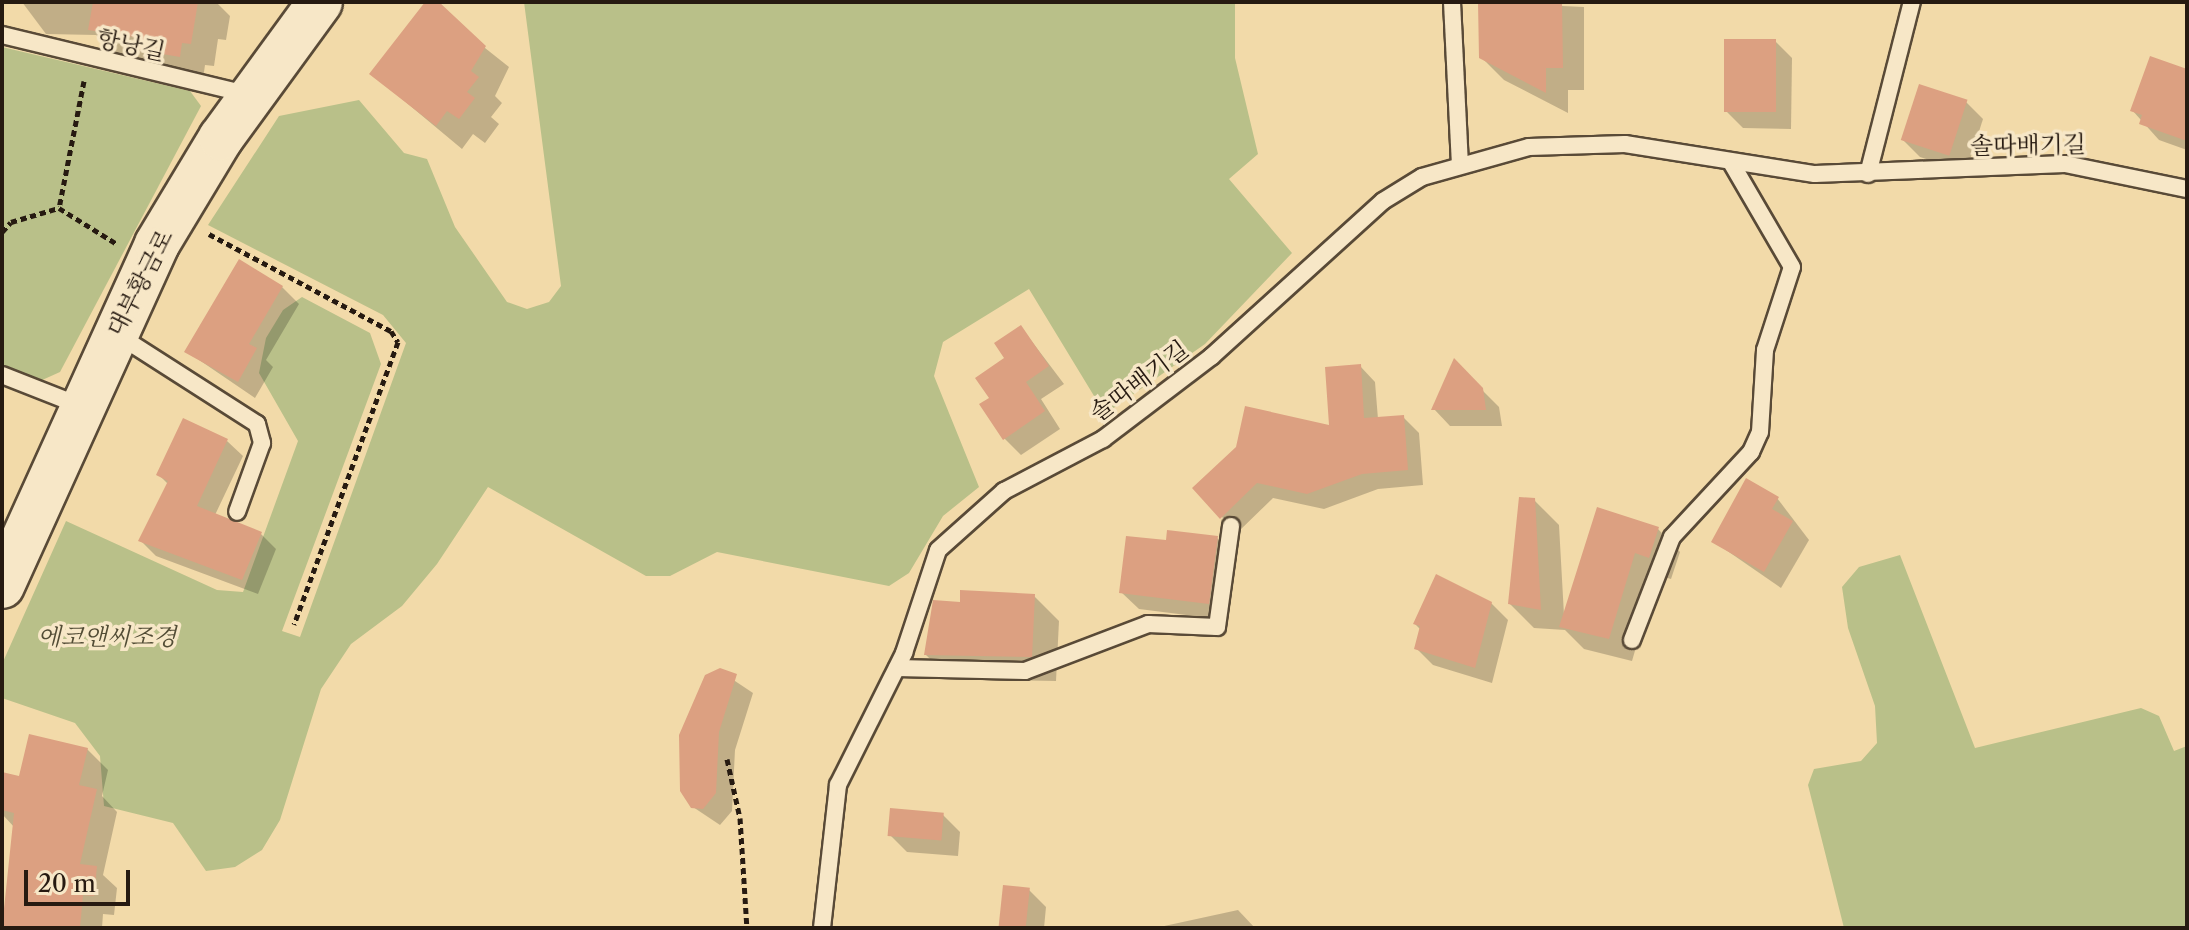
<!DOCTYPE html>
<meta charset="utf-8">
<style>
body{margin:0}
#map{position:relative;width:2189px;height:930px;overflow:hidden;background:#f2daa9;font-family:"Libre Caslon Text","Noto Serif KR",serif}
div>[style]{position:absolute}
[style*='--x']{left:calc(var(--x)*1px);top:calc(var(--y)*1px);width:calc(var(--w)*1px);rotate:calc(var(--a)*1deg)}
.green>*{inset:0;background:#b9c089}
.shadow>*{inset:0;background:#0003}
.building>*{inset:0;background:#dca081;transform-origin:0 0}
.path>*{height:5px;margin-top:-2.5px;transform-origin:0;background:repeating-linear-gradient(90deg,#261a11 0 6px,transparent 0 10px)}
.roads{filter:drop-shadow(2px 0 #594a37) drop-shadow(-2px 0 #594a37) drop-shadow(0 2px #594a37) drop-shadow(0 -2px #594a37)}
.lane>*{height:16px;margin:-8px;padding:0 8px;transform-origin:8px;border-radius:8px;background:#f7e7c7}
.secondary>*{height:44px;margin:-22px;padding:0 22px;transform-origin:22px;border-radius:22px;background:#f7e7c7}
span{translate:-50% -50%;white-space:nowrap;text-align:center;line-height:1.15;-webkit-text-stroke:7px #f7e7c7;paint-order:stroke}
.street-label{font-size:24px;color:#261a11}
.park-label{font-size:24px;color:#524c35;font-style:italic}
.frame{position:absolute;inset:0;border:4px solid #261a11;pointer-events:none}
.scale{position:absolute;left:24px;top:870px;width:106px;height:36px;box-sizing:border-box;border:4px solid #261a11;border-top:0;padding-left:10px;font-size:24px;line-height:28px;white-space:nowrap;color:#261a11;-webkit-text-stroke:6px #f7e7c7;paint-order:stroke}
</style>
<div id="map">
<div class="green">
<i style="clip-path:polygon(524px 2px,1235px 2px,1235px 58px,1258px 154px,1229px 179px,1292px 253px,1205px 344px,1105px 414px,1029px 289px,943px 342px,934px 376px,979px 487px,943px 516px,909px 573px,889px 586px,717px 552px,670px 576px,646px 576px,488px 487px,437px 564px,402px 606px,351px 644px,321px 689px,280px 820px,262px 850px,235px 867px,206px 871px,173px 823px,104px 806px,100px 756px,75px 723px,2px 698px,2px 664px,66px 521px,217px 590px,243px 592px,298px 441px,259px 373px,266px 338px,283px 310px,302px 297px,370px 333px,381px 364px,282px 631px,300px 637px,406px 343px,383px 315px,208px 225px,279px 116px,359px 100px,404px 153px,427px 159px,455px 227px,507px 302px,527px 309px,549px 302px,561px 286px)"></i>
<i style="clip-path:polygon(2px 47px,190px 91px,201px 106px,60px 372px,40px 381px,2px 368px)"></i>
<i style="clip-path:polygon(1900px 555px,1975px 748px,2141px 708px,2159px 716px,2174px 751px,2187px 746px,2187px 928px,1844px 928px,1808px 785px,1814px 769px,1861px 761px,1877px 743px,1875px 706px,1848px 628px,1842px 587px,1859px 567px)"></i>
</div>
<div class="shadow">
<i style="clip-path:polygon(22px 2px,216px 2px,230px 16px,226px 40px,218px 39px,214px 66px,205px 65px,203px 79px,114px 52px,96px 35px,46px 34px)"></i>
<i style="clip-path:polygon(427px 2px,509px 67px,495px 96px,502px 103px,491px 117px,499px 124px,485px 143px,473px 134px,462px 149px,372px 74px)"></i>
<i style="clip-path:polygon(1479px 2px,1584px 7px,1584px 90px,1568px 90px,1568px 113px,1504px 80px,1481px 57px)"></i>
<i style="clip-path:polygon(1775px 41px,1792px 58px,1791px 129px,1743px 128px,1726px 111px)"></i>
<i style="clip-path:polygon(2187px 71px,2187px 150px,2159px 140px,2132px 110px)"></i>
<i style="clip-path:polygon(1966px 102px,1983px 119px,1966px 172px,1920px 157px,1903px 140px)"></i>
<i style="clip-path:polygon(282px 287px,299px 304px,266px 360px,273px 367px,255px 398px,186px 351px)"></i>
<i style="clip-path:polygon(1021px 327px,1064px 384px,1041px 399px,1060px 429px,1021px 455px,1004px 438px,992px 398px)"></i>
<i style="clip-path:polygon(1454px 362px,1499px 407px,1502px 426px,1450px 426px,1434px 409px)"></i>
<i style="clip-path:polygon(1360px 366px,1375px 382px,1378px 419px,1403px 417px,1419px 433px,1423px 485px,1378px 489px,1324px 509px,1273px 498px,1237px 533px,1195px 488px,1331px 427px)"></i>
<i style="clip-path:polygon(227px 441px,243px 456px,215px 515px,261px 534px,276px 549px,258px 594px,156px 556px,141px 541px,169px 485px,159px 475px)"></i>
<i style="clip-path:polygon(1777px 498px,1809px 540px,1781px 588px,1713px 541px)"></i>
<i style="clip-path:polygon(1534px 500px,1559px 525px,1564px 615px,1658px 529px,1680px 552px,1671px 579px,1657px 575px,1632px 661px,1584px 649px,1565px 630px,1534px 628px,1510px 604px)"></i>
<i style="clip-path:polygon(1217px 538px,1234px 555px,1226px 620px,1139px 609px,1121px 592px,1168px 542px)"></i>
<i style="clip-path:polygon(1034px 596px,1059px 621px,1056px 681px,951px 679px,926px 655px,961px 604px)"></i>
<i style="clip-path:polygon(1491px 603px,1508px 620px,1492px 683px,1433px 665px,1416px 648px,1421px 630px,1415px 624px)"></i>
<i style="clip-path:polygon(720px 671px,753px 693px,735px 750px,732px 811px,720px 825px,693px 807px)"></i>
<i style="clip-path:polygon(87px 749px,108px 770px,102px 796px,117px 812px,103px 875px,117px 888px,114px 915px,103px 914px,102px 928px,2px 928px,15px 828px,2px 814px,2px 774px,21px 778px)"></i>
<i style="clip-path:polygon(943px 815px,960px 832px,958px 856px,907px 852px,890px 835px)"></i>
<i style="clip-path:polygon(1029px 890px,1046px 907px,1044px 928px,1001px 928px)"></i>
<i style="clip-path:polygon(1238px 910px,1255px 928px,1155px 928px)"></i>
</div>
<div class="building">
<i style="clip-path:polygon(93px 2px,198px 2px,191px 44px,182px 43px,180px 57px,139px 50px,141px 38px,88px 30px)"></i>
<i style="clip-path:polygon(425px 2px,439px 2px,486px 46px,471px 71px,479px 77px,467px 92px,475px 98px,459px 119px,447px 111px,436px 126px,369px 74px)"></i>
<i style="clip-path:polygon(1478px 2px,1562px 2px,1563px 68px,1546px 68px,1546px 93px,1479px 58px)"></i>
<i style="left:1724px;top:39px;width:52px;height:73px"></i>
<i style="clip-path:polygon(2150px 56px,2187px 69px,2187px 141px,2139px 124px,2142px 115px,2130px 111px)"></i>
<i style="left:1919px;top:84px;width:51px;height:59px;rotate:18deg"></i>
<i style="clip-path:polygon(239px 259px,283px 286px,249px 344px,257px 348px,238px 382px,184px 352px)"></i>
<i style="clip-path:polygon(1021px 325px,1049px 366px,1026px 382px,1045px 411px,1003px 440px,979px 404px,989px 398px,975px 378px,1004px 358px,994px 343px)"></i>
<i style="clip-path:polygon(1454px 358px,1483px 388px,1486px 410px,1431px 410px)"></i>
<i style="clip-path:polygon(1361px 364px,1364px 418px,1404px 415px,1408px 470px,1362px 474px,1307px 494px,1257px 483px,1220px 519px,1192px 488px,1236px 447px,1245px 406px,1329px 425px,1325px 367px)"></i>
<i style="clip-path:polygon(183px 418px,228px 439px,197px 506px,262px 532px,242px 580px,138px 541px,168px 481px,156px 475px)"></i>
<i style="clip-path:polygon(1746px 478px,1779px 497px,1772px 509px,1793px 521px,1764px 572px,1711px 542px)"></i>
<i style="clip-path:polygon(1519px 497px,1535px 498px,1541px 610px,1508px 604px)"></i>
<i style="clip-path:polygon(1597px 507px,1659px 527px,1649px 558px,1635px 553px,1609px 639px,1559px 627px)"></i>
<i style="clip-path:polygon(1167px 530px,1218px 536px,1209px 604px,1119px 593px,1126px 536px,1166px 540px)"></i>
<i style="clip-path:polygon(1436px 574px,1492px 602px,1475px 668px,1414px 649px,1420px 626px,1413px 624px)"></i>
<i style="clip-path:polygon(960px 590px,1035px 594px,1032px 657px,924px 655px,933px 600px,960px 602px)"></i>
<i style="clip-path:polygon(720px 668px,737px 674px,719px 732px,716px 793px,703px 809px,691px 808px,680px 791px,679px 735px,705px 675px)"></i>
<i style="clip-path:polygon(29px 734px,88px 748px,79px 785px,97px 789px,80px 864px,97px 866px,94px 896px,83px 895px,80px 928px,2px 928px,14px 813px,2px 810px,2px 772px,19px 776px)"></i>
<i style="left:890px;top:808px;width:54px;height:28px;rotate:5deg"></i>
<i style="left:1003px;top:885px;width:27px;height:43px;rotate:6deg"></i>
</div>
<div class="path">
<i style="--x:84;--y:81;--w:129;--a:101.1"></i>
<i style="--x:59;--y:208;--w:68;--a:31.8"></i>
<i style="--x:2;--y:232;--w:13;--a:-48"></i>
<i style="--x:11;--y:222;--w:50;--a:-16.3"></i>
<i style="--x:209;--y:234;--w:206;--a:28.1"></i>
<i style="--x:391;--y:331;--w:13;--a:58"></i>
<i style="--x:398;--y:342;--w:301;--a:110.2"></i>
<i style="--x:727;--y:759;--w:60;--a:77.6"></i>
<i style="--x:740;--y:818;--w:110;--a:86.4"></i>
</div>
<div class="roads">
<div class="lane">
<i style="--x:1452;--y:2;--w:161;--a:87.2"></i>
<i style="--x:2;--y:35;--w:255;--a:13.6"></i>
<i style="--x:1868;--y:174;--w:178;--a:-75.7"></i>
<i style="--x:118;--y:335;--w:165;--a:32.6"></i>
<i style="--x:257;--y:424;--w:20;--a:75"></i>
<i style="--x:262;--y:443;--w:73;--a:109.9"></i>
<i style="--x:2;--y:375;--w:82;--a:21.5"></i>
<i style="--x:1632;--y:640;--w:110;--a:-68.8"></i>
<i style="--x:1672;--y:537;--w:116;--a:-47.1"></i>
<i style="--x:1751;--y:452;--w:22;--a:-66"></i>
<i style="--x:1760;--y:432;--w:82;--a:-86.5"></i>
<i style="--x:1765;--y:350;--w:87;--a:-72"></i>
<i style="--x:1792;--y:267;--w:121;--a:-120.2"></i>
<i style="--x:897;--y:668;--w:128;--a:1.3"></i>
<i style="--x:1025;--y:671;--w:132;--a:-20.9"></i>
<i style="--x:1148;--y:624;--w:69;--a:2.5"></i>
<i style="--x:1217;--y:627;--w:102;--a:-82.1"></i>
<i style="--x:822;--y:928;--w:144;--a:-83.6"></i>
<i style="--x:838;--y:785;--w:148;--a:-63.4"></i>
<i style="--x:904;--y:653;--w:108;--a:-71.7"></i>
<i style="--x:938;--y:550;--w:89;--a:-41.8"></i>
<i style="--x:1004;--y:491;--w:112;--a:-27.7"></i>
<i style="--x:1103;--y:439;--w:136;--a:-37.2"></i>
<i style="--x:1211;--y:357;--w:232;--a:-42.2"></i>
<i style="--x:1383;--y:201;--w:46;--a:-31.6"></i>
<i style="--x:1422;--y:177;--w:111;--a:-15.7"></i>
<i style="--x:1529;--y:147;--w:96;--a:-1.8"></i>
<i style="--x:1625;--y:144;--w:192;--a:9"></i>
<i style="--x:1815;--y:174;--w:250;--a:-2.3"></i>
<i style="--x:2065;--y:164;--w:125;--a:11.6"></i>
</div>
<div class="secondary">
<i style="--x:2;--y:586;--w:375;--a:-65.6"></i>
<i style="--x:157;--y:244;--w:124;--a:-58.9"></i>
<i style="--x:221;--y:138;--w:168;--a:-53.9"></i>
</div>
</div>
<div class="street-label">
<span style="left:131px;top:45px;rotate:12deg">항낭길</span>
<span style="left:2028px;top:145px;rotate:-1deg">솔따배기길</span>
<span style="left:140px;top:283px;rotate:-63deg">대부황금로</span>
<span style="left:1139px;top:381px;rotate:-37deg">솔따배기길</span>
</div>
<div class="park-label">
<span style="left:107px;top:637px">에코앤씨조경</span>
</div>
<div class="frame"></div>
<div class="scale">20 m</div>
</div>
